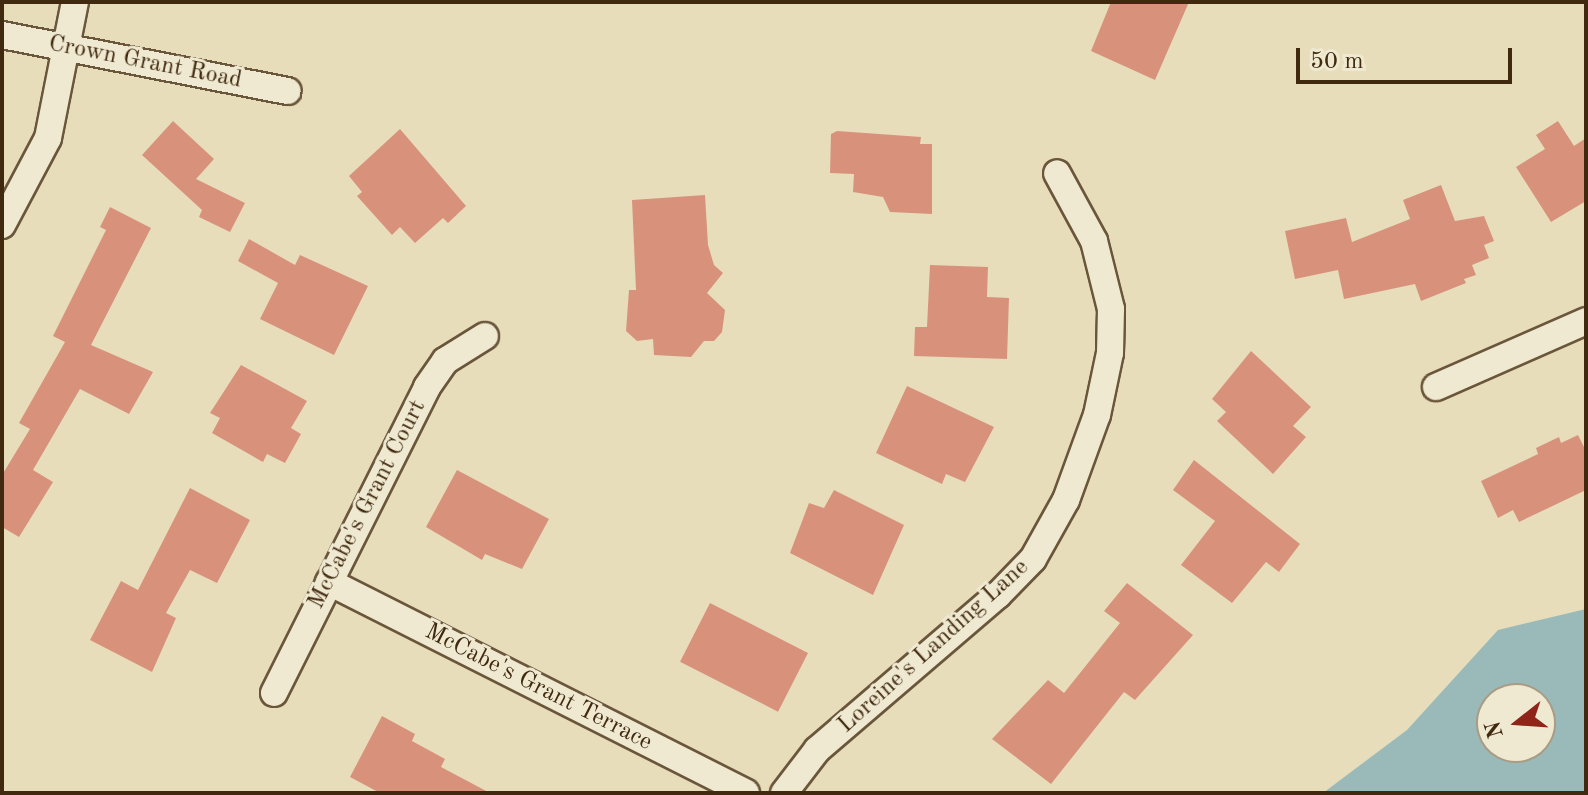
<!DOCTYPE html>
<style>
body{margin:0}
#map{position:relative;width:1588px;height:795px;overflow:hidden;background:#e7ddba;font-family:"Old Standard TT",serif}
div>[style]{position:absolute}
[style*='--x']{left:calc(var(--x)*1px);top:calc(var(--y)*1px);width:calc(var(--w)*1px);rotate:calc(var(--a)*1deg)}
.water>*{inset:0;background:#99bab8}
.building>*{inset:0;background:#d8927c;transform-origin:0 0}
.roads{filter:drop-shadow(2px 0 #6a563a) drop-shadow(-2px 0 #6a563a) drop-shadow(0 2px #6a563a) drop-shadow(0 -2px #6a563a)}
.street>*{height:26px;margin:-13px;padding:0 13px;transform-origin:13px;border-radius:13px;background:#efe9d2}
span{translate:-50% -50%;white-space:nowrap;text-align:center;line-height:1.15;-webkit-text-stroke:6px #efe9d2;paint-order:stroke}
.street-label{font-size:24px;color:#40290f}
.frame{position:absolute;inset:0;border:4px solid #40290f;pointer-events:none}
.north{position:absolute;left:1476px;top:683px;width:80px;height:80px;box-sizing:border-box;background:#efe9d2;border:2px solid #a99c84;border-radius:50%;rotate:253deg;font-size:22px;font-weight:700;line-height:32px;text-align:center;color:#40290f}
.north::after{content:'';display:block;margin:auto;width:28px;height:36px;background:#8f2418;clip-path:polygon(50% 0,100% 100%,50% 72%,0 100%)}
.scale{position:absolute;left:1296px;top:48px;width:216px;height:36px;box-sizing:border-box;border:4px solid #40290f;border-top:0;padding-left:10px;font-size:24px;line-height:28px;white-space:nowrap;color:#40290f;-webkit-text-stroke:6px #efe9d2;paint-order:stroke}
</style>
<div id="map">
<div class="water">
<i style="clip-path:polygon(evenodd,1586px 609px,1586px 793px,1323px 793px,1407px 730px,1498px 630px,1586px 609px,1492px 699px,1540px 699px,1540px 747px,1492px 747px,1492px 699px)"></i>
</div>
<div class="building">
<i style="clip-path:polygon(1111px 2px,1189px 2px,1155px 80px,1091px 51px)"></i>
<i style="clip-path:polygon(173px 121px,214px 159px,196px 179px,245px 203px,230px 232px,199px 217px,202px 210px,142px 155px)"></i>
<i style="clip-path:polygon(1558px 121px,1574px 146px,1586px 138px,1586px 201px,1551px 222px,1516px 167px,1545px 149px,1536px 135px)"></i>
<i style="clip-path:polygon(400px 129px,466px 206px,448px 223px,443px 218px,415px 243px,400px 227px,392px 235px,357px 196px,362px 192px,349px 176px)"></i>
<i style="clip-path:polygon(837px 131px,921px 137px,920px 144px,932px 144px,932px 214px,890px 212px,883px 197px,853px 192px,854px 174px,830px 173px,831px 134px)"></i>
<i style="clip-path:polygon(1441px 185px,1455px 221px,1484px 216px,1494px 241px,1484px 245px,1489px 258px,1472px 265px,1476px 275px,1464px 279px,1466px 283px,1421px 301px,1415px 284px,1344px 299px,1338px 270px,1295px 279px,1285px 231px,1346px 218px,1352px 242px,1410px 219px,1403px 200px)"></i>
<i style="clip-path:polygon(705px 195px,708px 245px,714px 265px,723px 273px,707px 293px,725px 310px,722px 332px,714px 341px,704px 341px,691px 357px,654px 355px,653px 339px,637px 341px,626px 331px,629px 290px,636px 290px,632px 200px)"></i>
<i style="clip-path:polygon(110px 207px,151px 228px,91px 345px,153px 372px,129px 414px,80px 389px,33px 470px,53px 482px,19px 537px,2px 527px,2px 475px,30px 429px,19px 423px,65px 342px,53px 336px,106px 230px,100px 227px)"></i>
<i style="clip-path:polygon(249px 239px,295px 265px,300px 255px,368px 286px,334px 355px,260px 319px,278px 283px,238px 261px)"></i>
<i style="clip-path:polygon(930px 265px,988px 267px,987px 297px,1009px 298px,1007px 359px,914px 356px,915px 327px,927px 327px)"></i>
<i style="clip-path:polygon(1251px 351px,1311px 407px,1293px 426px,1306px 437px,1273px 474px,1217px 421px,1226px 412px,1212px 399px)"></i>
<i style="clip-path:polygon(241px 365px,307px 401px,291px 428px,301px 434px,285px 463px,267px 454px,263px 462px,212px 433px,220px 418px,210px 413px)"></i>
<i style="clip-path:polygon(907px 386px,994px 427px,965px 482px,946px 474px,942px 484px,876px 453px)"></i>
<i style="clip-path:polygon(1578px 435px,1586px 451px,1586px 490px,1519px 522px,1513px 510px,1498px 518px,1481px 481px,1538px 454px,1536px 448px,1559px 437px,1561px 443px)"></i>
<i style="clip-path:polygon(1194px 460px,1300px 544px,1279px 572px,1266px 562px,1232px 603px,1181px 565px,1215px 521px,1173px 490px)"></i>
<i style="clip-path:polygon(457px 470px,549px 519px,522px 569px,485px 554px,482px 560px,426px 527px)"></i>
<i style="clip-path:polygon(190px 488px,250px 520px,217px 583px,190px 570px,166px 613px,176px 618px,152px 672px,90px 640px,121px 581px,138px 590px)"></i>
<i style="clip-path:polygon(834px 490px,904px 525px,873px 595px,790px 553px,809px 503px,824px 508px)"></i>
<i style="clip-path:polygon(1127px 583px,1193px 635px,1135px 700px,1124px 692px,1051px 784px,992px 739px,1048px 680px,1064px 693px,1120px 623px,1104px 611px)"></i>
<i style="left:710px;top:603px;width:110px;height:66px;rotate:27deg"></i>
<i style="clip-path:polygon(382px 716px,415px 734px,412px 741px,445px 759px,441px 767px,490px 793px,380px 793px,350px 777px)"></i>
</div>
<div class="roads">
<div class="street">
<i style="--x:2;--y:35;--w:291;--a:11.1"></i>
<i style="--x:2;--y:225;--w:98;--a:-62.1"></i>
<i style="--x:48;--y:138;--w:139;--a:-78.8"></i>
<i style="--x:1436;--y:387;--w:164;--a:-23.7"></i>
<i style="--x:329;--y:582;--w:467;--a:26.8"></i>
<i style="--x:274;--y:693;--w:342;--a:-63.4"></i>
<i style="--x:427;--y:387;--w:32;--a:-55"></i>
<i style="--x:445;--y:361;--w:47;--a:-32"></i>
<i style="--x:784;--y:793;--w:54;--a:-52.5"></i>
<i style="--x:817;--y:750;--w:238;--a:-40.6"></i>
<i style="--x:998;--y:595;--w:50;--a:-45.8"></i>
<i style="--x:1033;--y:559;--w:68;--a:-60.8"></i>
<i style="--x:1066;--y:500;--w:90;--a:-70"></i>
<i style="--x:1097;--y:415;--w:63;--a:-78.2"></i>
<i style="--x:1110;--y:353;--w:44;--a:-88.7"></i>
<i style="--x:1111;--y:309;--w:70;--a:-104"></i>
<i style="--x:1094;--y:241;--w:77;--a:-118.6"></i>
</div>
</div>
<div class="street-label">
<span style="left:145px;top:63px;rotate:11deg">Crown Grant Road</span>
<span style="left:368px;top:505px;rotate:-63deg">McCabe's Grant Court</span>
<span style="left:934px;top:647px;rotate:-42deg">Loreine's Landing Lane</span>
<span style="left:538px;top:688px;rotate:27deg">McCabe's Grant Terrace</span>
</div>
<div class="frame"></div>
<div class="north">N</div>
<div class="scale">50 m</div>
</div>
